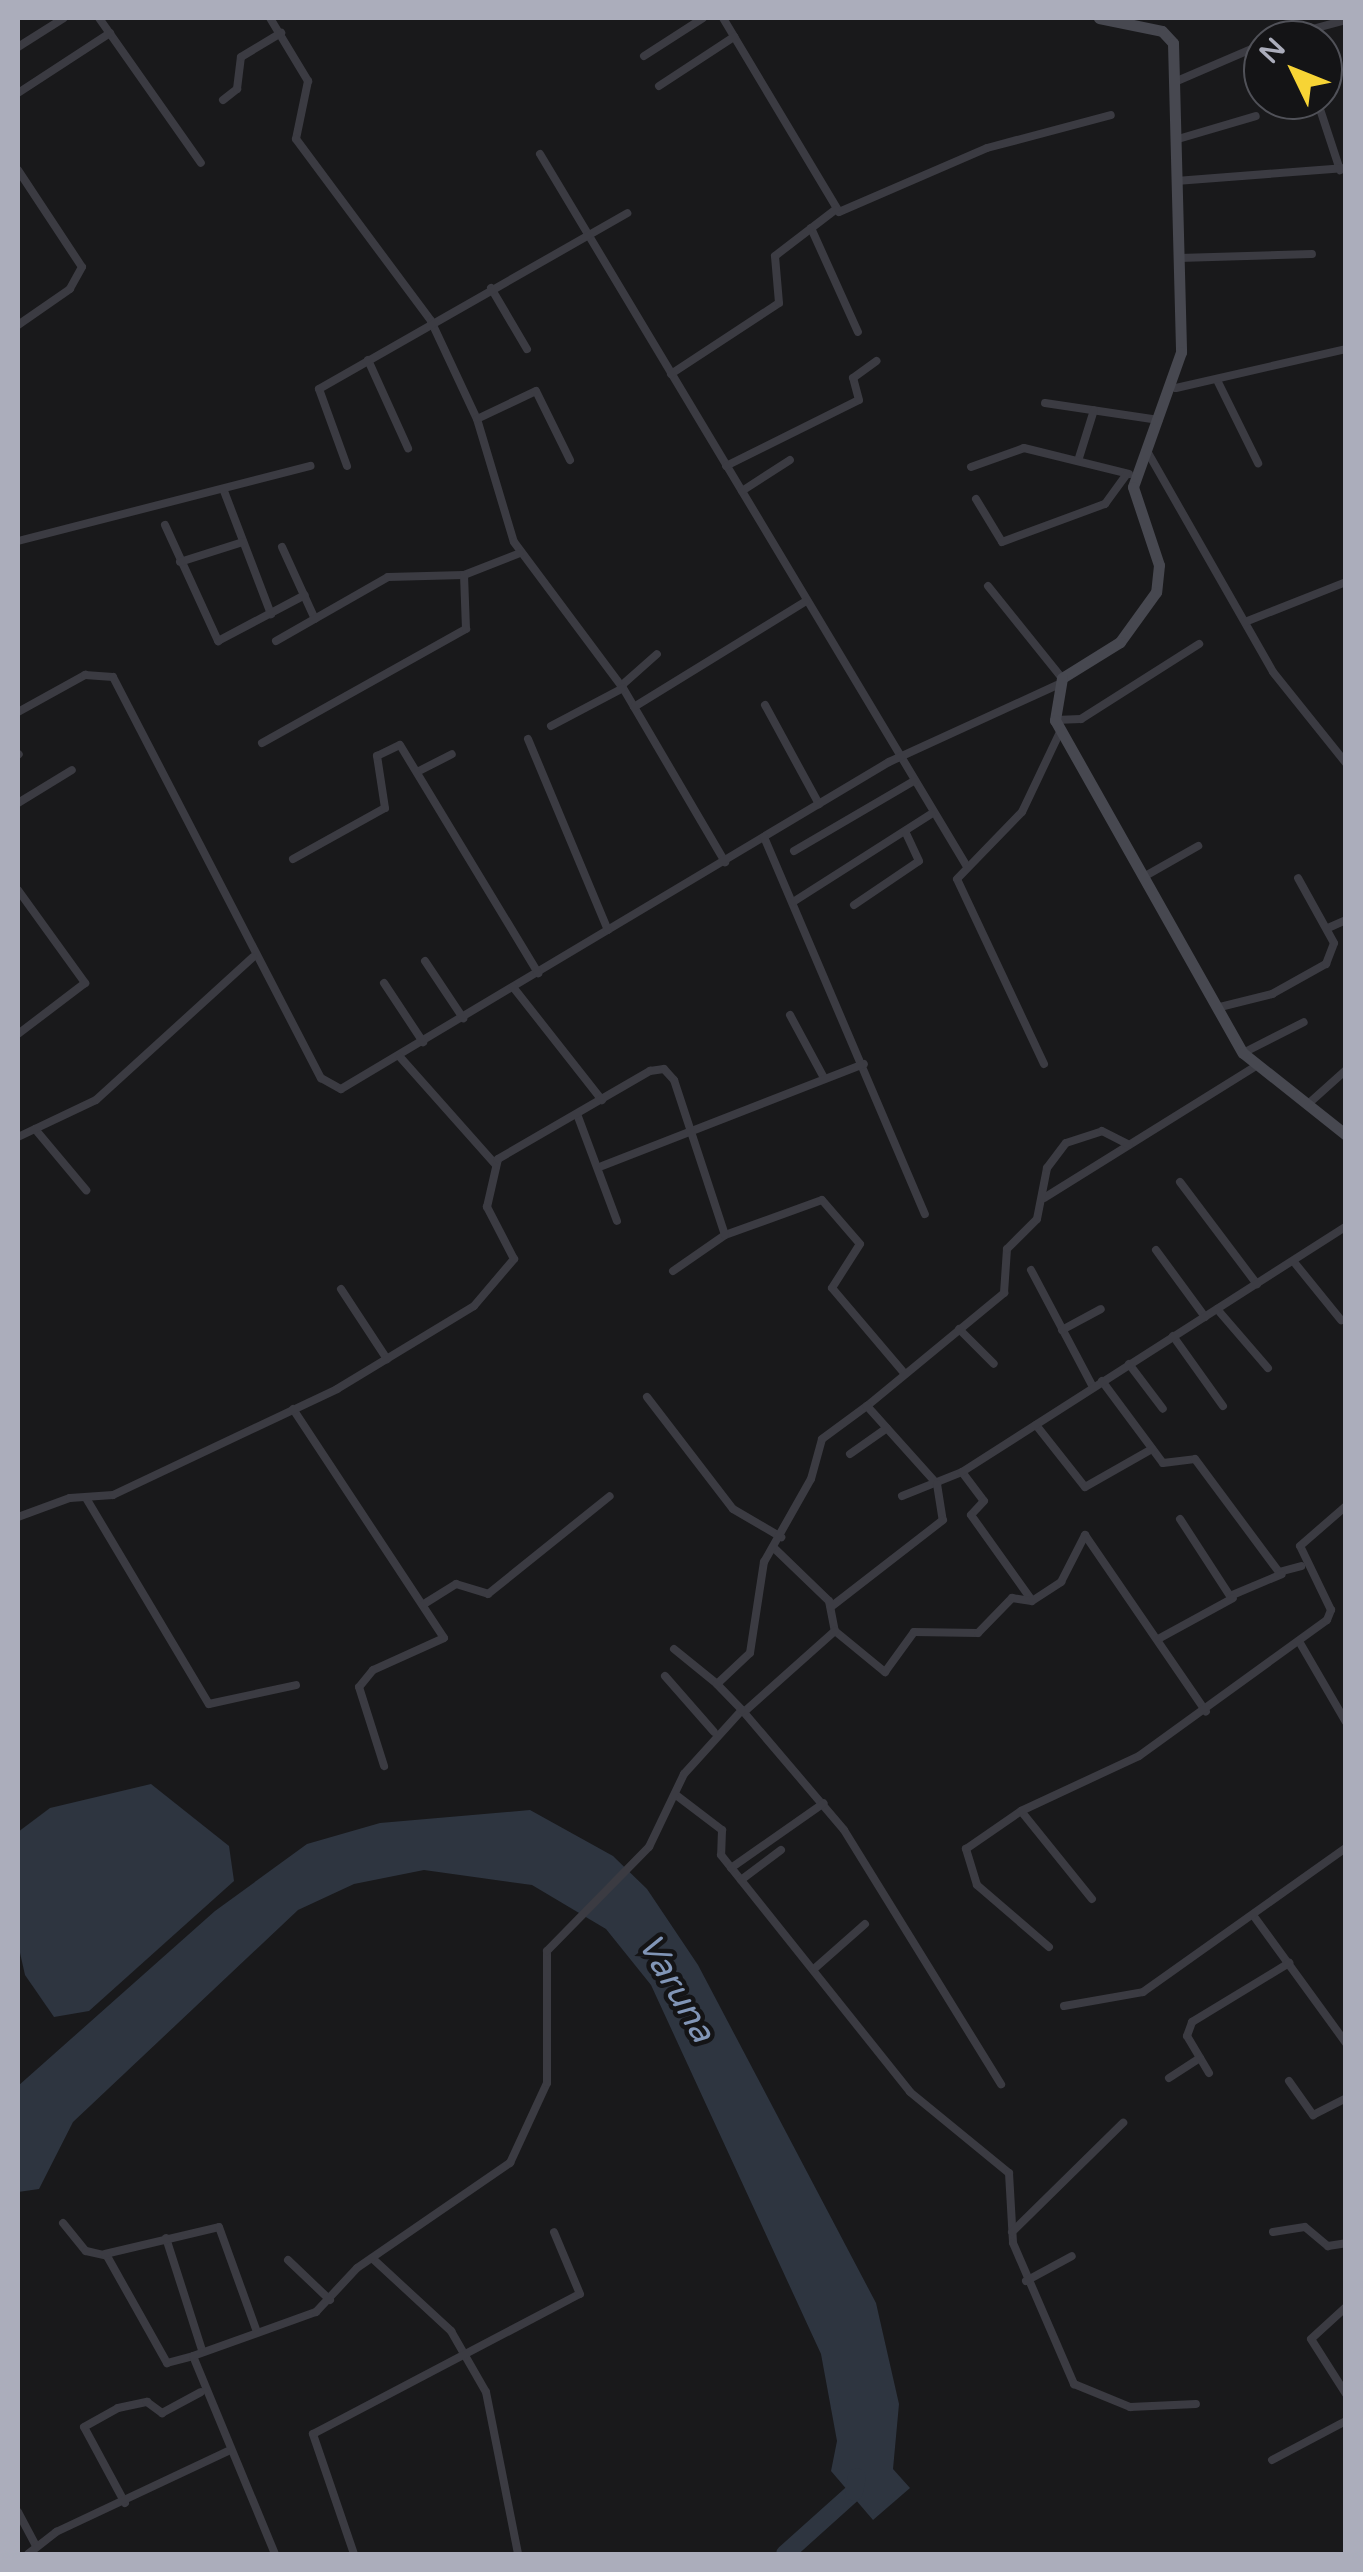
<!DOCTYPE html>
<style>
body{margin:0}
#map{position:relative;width:1363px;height:2572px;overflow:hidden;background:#19191b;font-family:"Varela Round",sans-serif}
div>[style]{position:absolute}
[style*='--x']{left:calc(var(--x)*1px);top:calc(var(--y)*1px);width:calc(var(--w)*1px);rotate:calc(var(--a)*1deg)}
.water>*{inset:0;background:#2e3540}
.river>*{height:18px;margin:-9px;padding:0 9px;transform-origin:9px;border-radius:9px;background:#2e3540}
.street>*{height:8px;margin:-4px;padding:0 4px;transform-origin:4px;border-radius:4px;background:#3b3b42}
.secondary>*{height:11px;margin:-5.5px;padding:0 5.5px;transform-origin:5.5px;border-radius:5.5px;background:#474850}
span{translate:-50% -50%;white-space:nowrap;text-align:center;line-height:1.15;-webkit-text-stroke:9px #141416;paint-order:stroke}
.water-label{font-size:35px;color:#8195b6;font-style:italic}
.frame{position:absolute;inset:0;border:20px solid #abadbb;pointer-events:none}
.north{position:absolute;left:1243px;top:20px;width:100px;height:100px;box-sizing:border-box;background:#141416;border:2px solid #505158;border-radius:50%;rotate:313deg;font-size:28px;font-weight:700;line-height:40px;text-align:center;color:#abadbb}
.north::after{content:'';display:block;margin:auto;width:35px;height:45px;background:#f7d435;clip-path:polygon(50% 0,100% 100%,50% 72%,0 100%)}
</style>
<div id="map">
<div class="water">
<i style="clip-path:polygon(151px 1784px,229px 1846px,234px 1881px,89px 2011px,54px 2017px,25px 1975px,18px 1944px,18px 1832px,50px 1808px)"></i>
<i style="clip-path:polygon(530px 1810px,613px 1856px,647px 1889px,698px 1965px,876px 2303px,899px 2404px,893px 2469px,910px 2488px,873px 2520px,831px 2471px,837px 2441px,821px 2354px,651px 1985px,606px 1929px,532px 1885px,424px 1870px,354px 1884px,298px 1910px,73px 2122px,39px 2189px,18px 2192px,18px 2086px,215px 1911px,307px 1844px,380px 1823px)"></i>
</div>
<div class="river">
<i style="--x:785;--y:2554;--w:93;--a:-41.9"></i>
<i style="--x:854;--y:2492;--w:15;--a:-79"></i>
</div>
<div class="street">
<i style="--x:99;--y:18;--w:177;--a:54.9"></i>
<i style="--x:270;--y:18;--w:74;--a:58.9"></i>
<i style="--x:308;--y:81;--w:59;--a:101.7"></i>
<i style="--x:296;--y:139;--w:227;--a:53.4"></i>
<i style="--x:431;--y:321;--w:108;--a:64.9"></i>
<i style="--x:477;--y:419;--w:128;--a:73.3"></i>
<i style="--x:514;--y:542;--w:182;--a:53.3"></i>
<i style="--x:623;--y:688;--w:202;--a:59.6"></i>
<i style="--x:723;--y:18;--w:226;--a:59.1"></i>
<i style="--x:839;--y:212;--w:161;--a:-23.4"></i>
<i style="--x:987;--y:148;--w:128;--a:-14.9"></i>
<i style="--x:1272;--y:40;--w:77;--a:-15.1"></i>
<i style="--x:18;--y:47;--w:54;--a:-32.2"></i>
<i style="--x:644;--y:56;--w:70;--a:-32.8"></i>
<i style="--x:1177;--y:81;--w:94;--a:-23.3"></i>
<i style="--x:659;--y:86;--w:90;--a:-33.2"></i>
<i style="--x:18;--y:93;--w:110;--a:-33.1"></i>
<i style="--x:223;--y:100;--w:18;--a:-38"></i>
<i style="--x:237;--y:89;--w:32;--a:-83"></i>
<i style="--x:241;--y:57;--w:47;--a:-31"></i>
<i style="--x:1317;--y:100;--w:74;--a:71.8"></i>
<i style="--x:1178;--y:139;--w:81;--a:-16.4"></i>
<i style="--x:540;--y:154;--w:829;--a:59.07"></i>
<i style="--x:18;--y:170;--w:116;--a:56.6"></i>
<i style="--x:82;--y:267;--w:25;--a:119"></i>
<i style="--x:70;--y:289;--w:63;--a:145.3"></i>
<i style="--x:1176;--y:181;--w:170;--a:-4.4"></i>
<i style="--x:811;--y:228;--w:114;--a:65.7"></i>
<i style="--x:1179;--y:258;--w:133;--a:-1.7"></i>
<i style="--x:491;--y:288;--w:71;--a:59.5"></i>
<i style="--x:368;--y:360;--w:97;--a:65.6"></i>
<i style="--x:671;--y:374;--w:129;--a:-33.3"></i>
<i style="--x:779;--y:303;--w:47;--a:-94.9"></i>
<i style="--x:775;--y:256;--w:76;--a:-37.5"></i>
<i style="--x:1217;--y:380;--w:93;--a:63.7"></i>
<i style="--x:1176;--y:388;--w:174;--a:-12.9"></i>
<i style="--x:1045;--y:403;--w:115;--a:8.5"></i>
<i style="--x:477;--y:419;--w:65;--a:-25.4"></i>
<i style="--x:536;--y:391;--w:77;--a:63.8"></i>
<i style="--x:1147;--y:451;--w:254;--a:60.3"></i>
<i style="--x:1273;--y:672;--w:117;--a:51.3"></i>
<i style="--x:1078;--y:461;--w:53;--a:-72.6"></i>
<i style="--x:347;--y:466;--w:82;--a:-110"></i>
<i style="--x:319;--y:389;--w:355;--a:-29.7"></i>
<i style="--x:726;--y:466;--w:148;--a:-26.4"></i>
<i style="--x:859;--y:400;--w:23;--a:-105"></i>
<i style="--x:853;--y:378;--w:29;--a:-36"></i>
<i style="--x:971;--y:467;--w:56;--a:-19.7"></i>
<i style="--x:1024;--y:448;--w:108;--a:13.9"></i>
<i style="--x:224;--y:491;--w:132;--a:69.1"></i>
<i style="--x:742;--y:491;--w:57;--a:-32.9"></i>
<i style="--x:976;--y:499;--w:50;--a:58.8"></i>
<i style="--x:1002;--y:542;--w:110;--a:-20.3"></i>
<i style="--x:1105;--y:504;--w:37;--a:-54"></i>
<i style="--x:165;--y:525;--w:128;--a:65.4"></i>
<i style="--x:218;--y:641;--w:98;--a:-27.9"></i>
<i style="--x:18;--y:541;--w:302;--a:-14.4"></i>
<i style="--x:282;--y:547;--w:79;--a:65.4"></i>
<i style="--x:180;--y:562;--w:66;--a:-17.6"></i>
<i style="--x:988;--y:586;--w:118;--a:51.2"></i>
<i style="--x:1245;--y:622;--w:109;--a:-21.6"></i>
<i style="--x:276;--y:641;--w:129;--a:-29.7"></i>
<i style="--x:388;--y:577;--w:76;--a:-1.5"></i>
<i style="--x:464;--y:575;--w:60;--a:-21.4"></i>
<i style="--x:621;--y:686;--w:48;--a:-41.6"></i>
<i style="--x:765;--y:705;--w:113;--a:61.4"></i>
<i style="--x:634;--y:707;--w:201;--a:-31.6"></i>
<i style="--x:18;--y:712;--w:77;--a:-28.9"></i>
<i style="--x:85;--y:675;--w:28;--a:4"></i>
<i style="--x:113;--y:677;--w:452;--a:62.6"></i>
<i style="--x:321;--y:1078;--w:23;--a:29"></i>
<i style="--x:341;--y:1089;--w:638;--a:-30.83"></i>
<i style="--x:889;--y:762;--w:185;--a:-24.6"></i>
<i style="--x:1055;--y:720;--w:26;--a:-2"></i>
<i style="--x:1081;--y:719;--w:140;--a:-32.4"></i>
<i style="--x:551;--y:726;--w:81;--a:-27.8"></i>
<i style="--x:528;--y:739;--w:207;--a:67.3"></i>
<i style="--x:262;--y:743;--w:234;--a:-29.2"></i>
<i style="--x:466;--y:629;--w:54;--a:-92.1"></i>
<i style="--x:18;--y:755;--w:1;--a:-45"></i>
<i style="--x:417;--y:772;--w:39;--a:-27"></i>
<i style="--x:18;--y:803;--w:63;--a:-31.4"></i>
<i style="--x:764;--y:837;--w:410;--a:66.9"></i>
<i style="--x:794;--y:851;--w:139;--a:-30.3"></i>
<i style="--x:293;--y:859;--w:105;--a:-29"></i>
<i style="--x:385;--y:808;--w:53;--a:-98.7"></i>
<i style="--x:377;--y:756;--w:25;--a:-26"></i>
<i style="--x:400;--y:745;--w:267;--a:58.8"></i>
<i style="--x:1147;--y:875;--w:59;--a:-29.6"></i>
<i style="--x:18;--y:890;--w:115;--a:54.2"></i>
<i style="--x:85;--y:983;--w:84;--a:142.7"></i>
<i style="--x:793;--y:902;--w:164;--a:-32.5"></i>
<i style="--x:854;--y:905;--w:78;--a:-34.1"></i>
<i style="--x:919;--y:861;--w:33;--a:-115"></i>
<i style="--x:1328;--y:928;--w:20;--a:-24"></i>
<i style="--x:425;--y:961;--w:69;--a:56.3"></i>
<i style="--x:384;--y:983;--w:71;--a:56.5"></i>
<i style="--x:513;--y:987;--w:144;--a:51.8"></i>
<i style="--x:1220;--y:1007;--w:54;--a:-14"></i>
<i style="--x:1272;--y:994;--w:62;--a:-29.1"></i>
<i style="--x:1326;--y:964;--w:22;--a:-69"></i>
<i style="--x:1334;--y:943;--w:74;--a:-119"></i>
<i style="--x:790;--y:1015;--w:72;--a:61.6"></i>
<i style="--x:1243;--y:1053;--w:68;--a:-26.9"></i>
<i style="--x:400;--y:1057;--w:143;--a:48.4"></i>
<i style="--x:1044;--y:1064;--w:204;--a:-115.2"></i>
<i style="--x:957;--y:879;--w:93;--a:-45.9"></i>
<i style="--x:1022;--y:812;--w:89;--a:-64.6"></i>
<i style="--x:1307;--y:1105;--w:52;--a:-41.9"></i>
<i style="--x:577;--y:1114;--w:114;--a:69.5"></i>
<i style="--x:35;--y:1129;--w:80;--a:50.1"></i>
<i style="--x:18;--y:1137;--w:86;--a:-25.4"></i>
<i style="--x:96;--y:1100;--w:212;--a:-42.3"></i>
<i style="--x:602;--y:1166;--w:281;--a:-21.3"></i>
<i style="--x:1180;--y:1182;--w:128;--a:53"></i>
<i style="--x:1044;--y:1198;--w:250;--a:-31.9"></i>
<i style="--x:1156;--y:1250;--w:83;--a:53.8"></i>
<i style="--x:1294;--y:1262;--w:75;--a:51"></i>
<i style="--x:1031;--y:1270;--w:132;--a:62.1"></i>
<i style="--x:673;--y:1271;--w:63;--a:-34.7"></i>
<i style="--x:725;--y:1235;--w:103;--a:-19.8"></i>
<i style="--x:822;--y:1200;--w:58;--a:49.2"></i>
<i style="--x:860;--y:1244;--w:52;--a:122.5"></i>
<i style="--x:832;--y:1288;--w:111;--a:49.7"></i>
<i style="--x:341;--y:1289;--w:84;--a:56.7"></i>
<i style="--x:1217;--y:1309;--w:78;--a:49.2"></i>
<i style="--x:959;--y:1329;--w:49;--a:45"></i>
<i style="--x:1062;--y:1330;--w:44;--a:-28.3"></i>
<i style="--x:1173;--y:1336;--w:86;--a:54.5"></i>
<i style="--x:1129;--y:1364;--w:56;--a:52.9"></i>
<i style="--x:1102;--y:1381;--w:102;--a:53.4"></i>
<i style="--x:1163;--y:1463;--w:32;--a:-7"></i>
<i style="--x:1195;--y:1459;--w:141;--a:53.4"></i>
<i style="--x:1279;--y:1572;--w:23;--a:-15"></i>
<i style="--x:647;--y:1397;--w:141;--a:52.5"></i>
<i style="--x:733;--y:1509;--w:56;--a:30.3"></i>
<i style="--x:867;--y:1406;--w:178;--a:-39.5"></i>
<i style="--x:1004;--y:1293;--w:44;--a:-86.1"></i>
<i style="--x:1007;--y:1249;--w:42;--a:-45"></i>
<i style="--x:1037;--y:1219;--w:52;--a:-78.9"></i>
<i style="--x:1047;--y:1168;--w:31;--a:-53"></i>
<i style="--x:1066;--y:1143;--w:38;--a:-18"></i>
<i style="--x:1102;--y:1131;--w:30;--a:27"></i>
<i style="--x:293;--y:1409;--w:274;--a:56.6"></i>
<i style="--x:444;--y:1638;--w:78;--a:155.7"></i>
<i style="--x:373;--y:1670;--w:22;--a:129"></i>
<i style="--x:359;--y:1687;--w:83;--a:72.4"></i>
<i style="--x:1036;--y:1425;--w:79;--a:51.7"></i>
<i style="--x:1085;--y:1487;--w:77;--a:-29.6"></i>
<i style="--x:850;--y:1454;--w:45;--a:-35.1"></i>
<i style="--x:962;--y:1472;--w:36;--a:53"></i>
<i style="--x:984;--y:1501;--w:19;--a:133"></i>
<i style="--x:971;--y:1515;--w:103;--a:54.5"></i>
<i style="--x:902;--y:1496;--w:65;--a:-21.8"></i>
<i style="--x:962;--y:1472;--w:456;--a:-32.6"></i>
<i style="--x:86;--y:1498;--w:240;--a:59.2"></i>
<i style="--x:209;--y:1704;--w:89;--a:-12.3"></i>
<i style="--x:18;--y:1517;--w:55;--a:-20.1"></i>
<i style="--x:70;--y:1498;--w:43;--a:-4"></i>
<i style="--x:113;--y:1495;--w:248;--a:-25.3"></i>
<i style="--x:337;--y:1389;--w:160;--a:-31.2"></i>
<i style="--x:474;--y:1306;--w:62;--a:-49.6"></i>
<i style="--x:514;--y:1259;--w:59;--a:-117.4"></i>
<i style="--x:487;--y:1207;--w:49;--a:-77.1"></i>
<i style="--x:498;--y:1159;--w:176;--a:-30.1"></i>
<i style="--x:650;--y:1071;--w:14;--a:-8"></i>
<i style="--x:664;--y:1069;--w:15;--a:48"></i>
<i style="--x:674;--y:1080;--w:163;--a:71.8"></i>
<i style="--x:1180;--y:1519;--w:92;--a:57"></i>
<i style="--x:1230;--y:1596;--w:56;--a:-22.9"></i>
<i style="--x:1085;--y:1535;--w:214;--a:55.6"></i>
<i style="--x:773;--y:1547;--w:78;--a:44"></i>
<i style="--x:829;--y:1601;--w:31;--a:79"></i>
<i style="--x:835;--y:1631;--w:65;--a:39.4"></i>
<i style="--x:885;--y:1672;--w:49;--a:-54.1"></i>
<i style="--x:914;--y:1632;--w:64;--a:0.9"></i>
<i style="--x:978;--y:1633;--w:49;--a:-45.8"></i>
<i style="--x:1012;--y:1598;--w:20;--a:9"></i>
<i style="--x:1032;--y:1601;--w:35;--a:-33"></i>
<i style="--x:1061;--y:1582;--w:53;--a:-62.9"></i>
<i style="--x:424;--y:1604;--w:38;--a:-32"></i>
<i style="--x:456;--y:1584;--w:34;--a:17"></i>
<i style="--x:488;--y:1594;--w:156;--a:-38.8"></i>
<i style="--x:1160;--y:1638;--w:83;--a:-28.7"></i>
<i style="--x:1300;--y:1643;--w:91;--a:59.8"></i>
<i style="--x:674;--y:1649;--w:55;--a:39.1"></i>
<i style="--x:665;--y:1676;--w:74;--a:48.8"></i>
<i style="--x:742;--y:1710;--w:157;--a:49.6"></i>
<i style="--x:844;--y:1830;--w:299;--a:58.3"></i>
<i style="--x:744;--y:1712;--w:122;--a:-41.7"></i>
<i style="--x:676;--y:1795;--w:58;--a:37.3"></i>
<i style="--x:722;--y:1830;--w:25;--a:92"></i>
<i style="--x:721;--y:1855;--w:303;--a:51.4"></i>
<i style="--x:910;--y:2092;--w:128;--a:39.3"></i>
<i style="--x:1009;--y:2173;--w:70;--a:86.7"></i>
<i style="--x:1013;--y:2243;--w:154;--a:66.6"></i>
<i style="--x:1074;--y:2384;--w:61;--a:22.3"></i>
<i style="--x:1130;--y:2407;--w:66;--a:-2.6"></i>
<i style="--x:1021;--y:1811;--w:113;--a:51.1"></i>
<i style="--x:731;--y:1868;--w:113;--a:-35"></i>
<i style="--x:741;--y:1880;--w:50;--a:-36.9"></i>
<i style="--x:1253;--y:1915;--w:158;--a:54"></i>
<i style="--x:1049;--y:1947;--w:95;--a:-139.3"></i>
<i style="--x:977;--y:1885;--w:38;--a:-107"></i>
<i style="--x:966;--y:1849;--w:67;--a:-34.6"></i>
<i style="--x:1021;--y:1811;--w:130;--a:-25"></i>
<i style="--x:1139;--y:1756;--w:232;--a:-35.9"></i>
<i style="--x:1327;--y:1620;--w:11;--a:-68"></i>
<i style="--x:1331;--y:1610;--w:71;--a:-115.8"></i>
<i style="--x:1300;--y:1546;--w:61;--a:-41"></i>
<i style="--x:814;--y:1969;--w:68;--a:-41.4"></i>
<i style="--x:1064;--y:2006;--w:80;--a:-10"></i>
<i style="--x:1143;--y:1992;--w:249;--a:-35.4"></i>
<i style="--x:1209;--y:2073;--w:43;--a:-120.7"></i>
<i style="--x:1187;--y:2036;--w:15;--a:-70"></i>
<i style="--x:1192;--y:2022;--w:114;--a:-31.3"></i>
<i style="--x:1169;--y:2078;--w:37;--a:-33"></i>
<i style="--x:1289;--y:2081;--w:42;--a:54.8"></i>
<i style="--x:1313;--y:2115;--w:37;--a:-27"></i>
<i style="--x:63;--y:2223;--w:36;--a:51"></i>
<i style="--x:86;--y:2251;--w:22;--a:13"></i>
<i style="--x:107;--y:2256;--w:123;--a:60.7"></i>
<i style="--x:167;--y:2363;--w:27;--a:-15"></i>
<i style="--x:1012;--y:2232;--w:156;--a:-44.5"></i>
<i style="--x:1273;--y:2232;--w:32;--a:-9"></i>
<i style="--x:1305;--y:2227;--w:30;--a:40"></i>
<i style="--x:1328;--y:2246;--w:18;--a:-9"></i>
<i style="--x:166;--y:2238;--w:118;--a:72.2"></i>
<i style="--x:105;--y:2254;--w:117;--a:-13.3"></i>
<i style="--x:219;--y:2227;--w:109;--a:70.1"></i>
<i style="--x:372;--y:2258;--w:108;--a:42.7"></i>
<i style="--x:451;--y:2331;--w:70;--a:60.2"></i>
<i style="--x:486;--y:2392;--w:165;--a:78.8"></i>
<i style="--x:288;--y:2260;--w:58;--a:43.6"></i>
<i style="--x:1026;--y:2281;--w:52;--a:-28.5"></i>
<i style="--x:1346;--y:2307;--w:47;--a:137.6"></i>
<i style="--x:1311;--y:2339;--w:65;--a:57.5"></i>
<i style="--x:1272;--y:2460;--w:84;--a:-27.8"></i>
<i style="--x:125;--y:2503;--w:86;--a:-118.3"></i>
<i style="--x:84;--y:2427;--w:39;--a:-29"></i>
<i style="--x:118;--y:2408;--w:30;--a:-12"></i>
<i style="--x:147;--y:2402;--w:19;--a:36"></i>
<i style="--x:162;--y:2413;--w:44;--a:-28.3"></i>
<i style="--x:18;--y:2512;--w:38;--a:62"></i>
<i style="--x:28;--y:2554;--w:36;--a:-38"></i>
<i style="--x:56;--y:2532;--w:190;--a:-25.2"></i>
<i style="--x:275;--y:2554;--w:214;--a:-112.5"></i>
<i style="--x:193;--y:2356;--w:131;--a:-19.7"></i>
<i style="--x:316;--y:2312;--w:60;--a:-47"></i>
<i style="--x:357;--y:2268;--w:186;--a:-34.5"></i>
<i style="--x:510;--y:2163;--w:88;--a:-65.2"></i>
<i style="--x:547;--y:2083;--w:132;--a:-90"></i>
<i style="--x:547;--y:1951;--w:146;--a:-45.6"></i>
<i style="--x:649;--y:1847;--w:81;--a:-64.4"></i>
<i style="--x:684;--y:1774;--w:86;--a:-47.8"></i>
<i style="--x:742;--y:1710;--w:36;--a:-134"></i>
<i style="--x:717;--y:1684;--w:45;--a:-43.2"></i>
<i style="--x:750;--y:1653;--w:92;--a:-81.3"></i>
<i style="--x:764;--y:1562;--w:95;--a:-60.5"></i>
<i style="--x:811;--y:1479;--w:41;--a:-74.6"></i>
<i style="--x:822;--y:1439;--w:56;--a:-36.3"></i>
<i style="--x:867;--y:1406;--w:105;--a:48.1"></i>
<i style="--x:937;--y:1484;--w:36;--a:81"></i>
<i style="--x:943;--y:1520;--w:142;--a:142.2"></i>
<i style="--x:354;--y:2554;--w:127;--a:-108.9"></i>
<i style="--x:313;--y:2434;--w:301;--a:-27.7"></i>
<i style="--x:580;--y:2294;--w:67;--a:-112.8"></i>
</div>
<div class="secondary">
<i style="--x:1099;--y:18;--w:64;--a:11.7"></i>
<i style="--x:1162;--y:31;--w:16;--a:47"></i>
<i style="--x:1173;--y:43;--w:309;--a:88.5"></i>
<i style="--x:1181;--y:352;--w:143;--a:109.6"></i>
<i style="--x:1133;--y:487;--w:82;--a:71.6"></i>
<i style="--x:1159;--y:565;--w:27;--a:96"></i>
<i style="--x:1156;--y:592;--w:62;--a:125.8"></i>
<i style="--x:1120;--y:642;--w:68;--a:148.2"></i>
<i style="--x:1062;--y:678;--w:43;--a:99.5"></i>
<i style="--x:1055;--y:720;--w:382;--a:60.6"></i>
<i style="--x:1243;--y:1053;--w:132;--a:38.5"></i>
</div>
<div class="water-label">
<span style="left:676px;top:1988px;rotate:60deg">Varuna</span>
</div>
<div class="frame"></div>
<div class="north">N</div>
</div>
